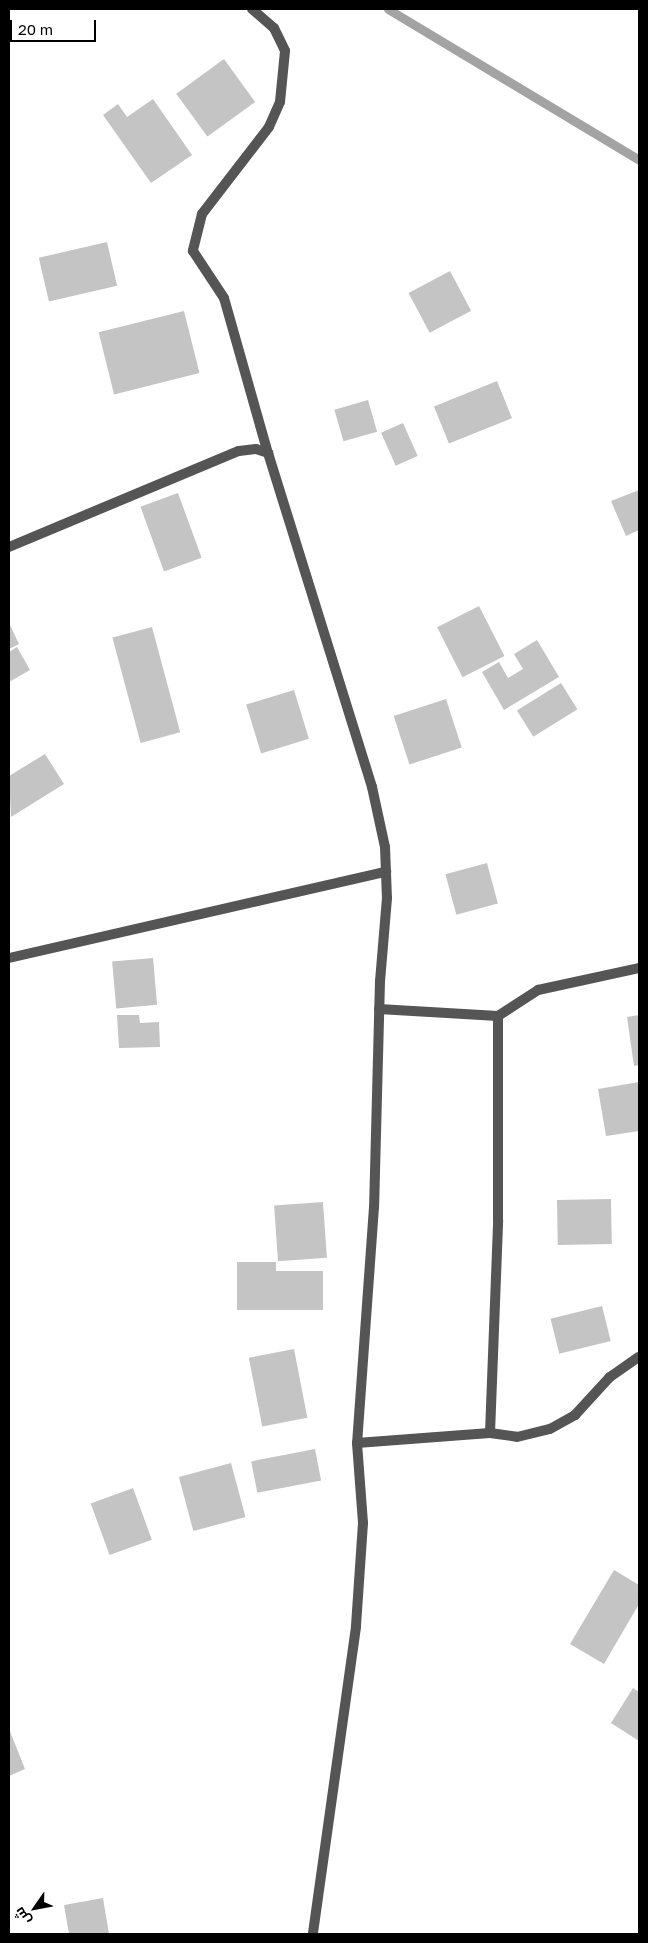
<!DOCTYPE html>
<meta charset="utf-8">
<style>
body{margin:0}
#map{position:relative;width:648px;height:1943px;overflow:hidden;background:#fff;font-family:"Golos Text",Cairo,sans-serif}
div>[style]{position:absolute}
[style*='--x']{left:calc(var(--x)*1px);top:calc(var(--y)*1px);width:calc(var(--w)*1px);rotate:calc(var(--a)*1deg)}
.stream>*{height:9px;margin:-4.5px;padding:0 4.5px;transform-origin:4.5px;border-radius:4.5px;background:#a3a3a3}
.building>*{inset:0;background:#c4c4c4;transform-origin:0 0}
.lane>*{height:10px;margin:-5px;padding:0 5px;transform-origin:5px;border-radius:5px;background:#555}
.street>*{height:10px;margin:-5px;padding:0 5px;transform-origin:5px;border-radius:5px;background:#555}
span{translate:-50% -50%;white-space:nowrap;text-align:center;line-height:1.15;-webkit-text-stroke:4px #fff;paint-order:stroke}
.frame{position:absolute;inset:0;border:10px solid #000;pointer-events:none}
.north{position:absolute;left:10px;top:1883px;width:50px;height:50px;-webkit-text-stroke:4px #fff;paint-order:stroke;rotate:237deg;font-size:14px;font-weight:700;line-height:20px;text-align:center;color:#000}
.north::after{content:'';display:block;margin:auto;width:18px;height:22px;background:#000;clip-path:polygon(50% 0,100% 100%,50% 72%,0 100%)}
.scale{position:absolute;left:10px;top:20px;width:86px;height:22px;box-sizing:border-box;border:2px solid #000;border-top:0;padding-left:6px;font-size:15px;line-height:18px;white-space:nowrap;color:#000;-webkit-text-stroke:4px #fff;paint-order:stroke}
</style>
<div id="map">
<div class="stream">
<i style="--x:388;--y:9;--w:293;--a:31"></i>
</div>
<div class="building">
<i style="left:224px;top:59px;width:53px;height:59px;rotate:54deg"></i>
<i style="clip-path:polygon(153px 99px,192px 155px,151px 183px,103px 115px,118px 104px,127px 117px)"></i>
<i style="left:107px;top:242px;width:45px;height:70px;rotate:77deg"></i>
<i style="left:450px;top:271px;width:45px;height:47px;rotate:62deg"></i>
<i style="left:184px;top:311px;width:64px;height:88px;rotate:76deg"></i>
<i style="left:497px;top:381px;width:40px;height:68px;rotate:68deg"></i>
<i style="left:368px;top:400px;width:33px;height:35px;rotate:74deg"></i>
<i style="left:403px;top:423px;width:36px;height:24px;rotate:66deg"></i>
<i style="clip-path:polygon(639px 490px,639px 530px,626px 536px,611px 501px)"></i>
<i style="left:178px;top:493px;width:69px;height:40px;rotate:70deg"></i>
<i style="left:479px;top:606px;width:56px;height:47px;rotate:63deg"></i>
<i style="clip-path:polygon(9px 623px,19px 644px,9px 649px)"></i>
<i style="left:152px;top:627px;width:109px;height:41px;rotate:75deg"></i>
<i style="clip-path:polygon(537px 640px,559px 677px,504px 710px,482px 672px,499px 662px,508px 678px,523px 669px,514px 654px)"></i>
<i style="clip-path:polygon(17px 647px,30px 670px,9px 682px,9px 652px)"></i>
<i style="left:561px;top:683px;width:31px;height:52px;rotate:58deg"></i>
<i style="left:294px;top:690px;width:51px;height:50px;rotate:73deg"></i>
<i style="left:446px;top:699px;width:51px;height:55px;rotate:72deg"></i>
<i style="clip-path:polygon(45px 754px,64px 784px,11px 817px,9px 776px)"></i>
<i style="left:487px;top:863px;width:42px;height:43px;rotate:75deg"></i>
<i style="left:153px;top:958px;width:47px;height:41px;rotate:85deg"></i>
<i style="clip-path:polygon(117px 1015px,139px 1015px,140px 1023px,159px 1022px,160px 1047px,119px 1048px)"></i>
<i style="clip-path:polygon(639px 1015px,639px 1065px,634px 1066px,627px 1017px)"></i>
<i style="clip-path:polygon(639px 1082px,639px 1131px,606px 1136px,598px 1089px)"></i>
<i style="left:611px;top:1199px;width:45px;height:54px;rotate:89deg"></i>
<i style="left:323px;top:1202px;width:56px;height:49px;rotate:86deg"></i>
<i style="clip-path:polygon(237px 1262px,276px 1262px,276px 1271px,323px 1271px,323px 1310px,237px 1310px)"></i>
<i style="left:602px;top:1306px;width:36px;height:53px;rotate:76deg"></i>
<i style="left:294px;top:1349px;width:70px;height:46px;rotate:79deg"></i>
<i style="left:315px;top:1449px;width:32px;height:65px;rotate:79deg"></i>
<i style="left:231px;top:1463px;width:56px;height:54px;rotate:75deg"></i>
<i style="left:133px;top:1488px;width:55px;height:45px;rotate:70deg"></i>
<i style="clip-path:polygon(614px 1570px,639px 1585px,639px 1604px,604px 1664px,570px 1644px)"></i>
<i style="clip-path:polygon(633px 1688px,639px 1692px,639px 1741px,611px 1723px)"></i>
<i style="clip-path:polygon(9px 1729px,25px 1769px,9px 1776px)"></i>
<i style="clip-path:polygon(103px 1898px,109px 1934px,69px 1934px,64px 1905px)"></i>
</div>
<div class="lane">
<i style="--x:252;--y:9;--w:29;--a:41"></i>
<i style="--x:274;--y:28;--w:25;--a:64"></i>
<i style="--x:285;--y:51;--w:51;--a:95.6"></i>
<i style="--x:280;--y:102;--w:27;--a:114"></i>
<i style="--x:269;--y:127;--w:110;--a:127.6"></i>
<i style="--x:202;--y:214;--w:38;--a:104"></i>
<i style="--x:193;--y:251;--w:56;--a:56.6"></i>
<i style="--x:224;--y:298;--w:161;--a:74.2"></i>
</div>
<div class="street">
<i style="--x:9;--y:547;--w:249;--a:-22.7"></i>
<i style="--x:239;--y:451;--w:17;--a:-7"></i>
<i style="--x:256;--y:449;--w:13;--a:18"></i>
<i style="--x:268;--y:453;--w:350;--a:72.7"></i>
<i style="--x:372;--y:787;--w:61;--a:77.8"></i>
<i style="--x:385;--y:847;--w:51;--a:87.8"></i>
<i style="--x:387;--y:898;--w:83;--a:94.8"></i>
<i style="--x:380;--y:981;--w:226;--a:91.5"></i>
<i style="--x:374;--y:1207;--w:237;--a:94.1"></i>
<i style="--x:357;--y:1443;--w:80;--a:85.7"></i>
<i style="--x:363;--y:1523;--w:104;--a:93.9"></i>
<i style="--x:356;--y:1627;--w:310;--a:98"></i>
<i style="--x:9;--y:958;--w:387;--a:-12.9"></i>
<i style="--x:379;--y:1009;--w:119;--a:3.4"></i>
<i style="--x:498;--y:1016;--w:48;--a:-33"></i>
<i style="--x:538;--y:990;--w:103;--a:-12.3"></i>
<i style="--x:490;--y:1433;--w:213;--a:-87.8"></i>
<i style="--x:498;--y:1220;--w:204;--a:-90"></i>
<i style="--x:357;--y:1443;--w:133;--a:-4.3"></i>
<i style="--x:490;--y:1433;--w:27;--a:8"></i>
<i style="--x:517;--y:1437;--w:34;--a:-14"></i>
<i style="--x:550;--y:1429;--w:29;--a:-29"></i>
<i style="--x:575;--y:1415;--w:52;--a:-47.4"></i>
<i style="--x:610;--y:1377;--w:35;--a:-35"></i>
</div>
<div class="frame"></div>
<div class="north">ش</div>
<div class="scale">20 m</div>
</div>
